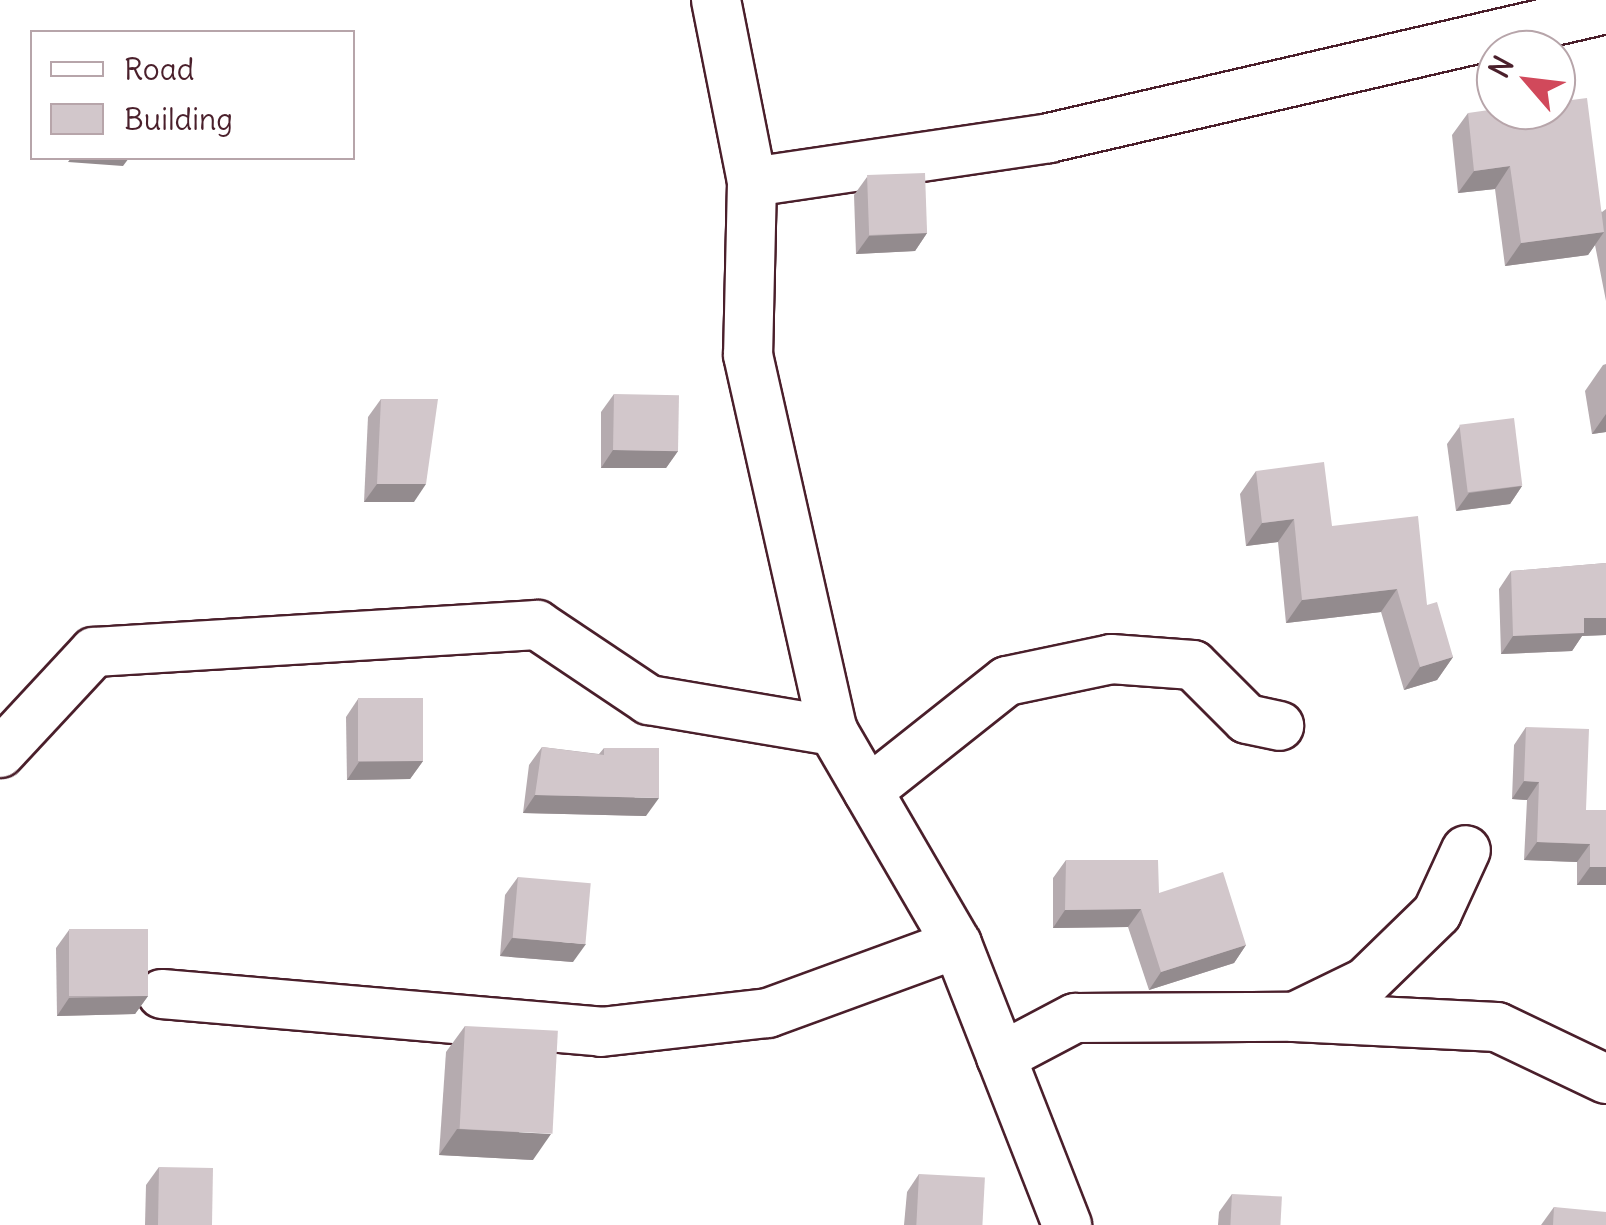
<!DOCTYPE html>
<style>
body{margin:0}
#map{position:relative;width:1606px;height:1225px;overflow:hidden;background:#fff;font-family:Delius,sans-serif}
div>[style]{position:absolute}
[style*='--x']{left:calc(var(--x)*1px);top:calc(var(--y)*1px);width:calc(var(--w)*1px);rotate:calc(var(--a)*1deg)}
.roads{filter:drop-shadow(2px 0 #4a1f2b) drop-shadow(-2px 0 #4a1f2b) drop-shadow(0 2px #4a1f2b) drop-shadow(0 -2px #4a1f2b)}
.minor>*{height:48px;margin:-24px;padding:0 24px;transform-origin:24px;border-radius:24px;background:#fff}
.wall>*{inset:0;background:#b5abaf}
.shaded-wall>*{inset:0;background:#938b8e}
.building>*{inset:0;background:#d2c7cb;transform-origin:0 0}
span{translate:-50% -50%;white-space:nowrap;text-align:center;line-height:1.15;-webkit-text-stroke:9px #fff;paint-order:stroke}
.legend{position:absolute;left:30px;top:30px;width:325px;height:130px;box-sizing:border-box;background:#fff;border:2px solid #b7a5aa;margin:0;padding:12px 18px;list-style:none;font-size:30px;color:#4a1f2b}
.legend li{display:flex;align-items:center;gap:20px;height:50px}
.legend b{width:50px;border:2px solid #b7a5aa}
.north{position:absolute;left:1476px;top:30px;width:100px;height:100px;box-sizing:border-box;background:#fff;border:2px solid #b7a5aa;border-radius:50%;rotate:298deg;font-size:28px;font-weight:700;line-height:40px;text-align:center;color:#4a1f2b}
.north::after{content:'';display:block;margin:auto;width:35px;height:45px;background:#d1495b;clip-path:polygon(50% 0,100% 100%,50% 72%,0 100%)}
</style>
<div id="map">
<div class="roads">
<div class="minor">
<i style="--x:716;--y:0;--w:186;--a:78.8"></i>
<i style="--x:752;--y:182;--w:173;--a:91.3"></i>
<i style="--x:748;--y:355;--w:385;--a:77.3"></i>
<i style="--x:833;--y:731;--w:246;--a:59.8"></i>
<i style="--x:957;--y:944;--w:302;--a:68.6"></i>
<i style="--x:752;--y:182;--w:300;--a:-8.4"></i>
<i style="--x:1049;--y:138;--w:572;--a:-13.04"></i>
<i style="--x:0;--y:753;--w:138;--a:-47.1"></i>
<i style="--x:94;--y:652;--w:444;--a:-3.5"></i>
<i style="--x:537;--y:625;--w:135;--a:33.8"></i>
<i style="--x:649;--y:700;--w:187;--a:9.6"></i>
<i style="--x:868;--y:791;--w:177;--a:-38.4"></i>
<i style="--x:1007;--y:681;--w:106;--a:-11.9"></i>
<i style="--x:1111;--y:659;--w:82;--a:4.2"></i>
<i style="--x:1193;--y:665;--w:76;--a:45"></i>
<i style="--x:1247;--y:719;--w:33;--a:12"></i>
<i style="--x:162;--y:994;--w:441;--a:4.9"></i>
<i style="--x:601;--y:1032;--w:168;--a:-6.5"></i>
<i style="--x:768;--y:1013;--w:201;--a:-20.1"></i>
<i style="--x:1294;--y:1017;--w:203;--a:2.8"></i>
<i style="--x:1497;--y:1027;--w:121;--a:25.5"></i>
<i style="--x:1001;--y:1057;--w:84;--a:-27.8"></i>
<i style="--x:1075;--y:1018;--w:219;--a:-0.3"></i>
<i style="--x:1294;--y:1017;--w:80;--a:-25.9"></i>
<i style="--x:1366;--y:982;--w:99;--a:-44.2"></i>
<i style="--x:1437;--y:913;--w:69;--a:-65.3"></i>
</div>
</div>
<div class="wall">
<i style="clip-path:polygon(1468px 113px,1602px 212px,1606px 209px,1606px 301px,1595px 245px,1588px 255px,1505px 266px,1495px 189px,1458px 193px,1452px 135px)"></i>
<i style="clip-path:polygon(867px 177px,927px 233px,915px 251px,856px 254px,854px 195px)"></i>
<i style="clip-path:polygon(1606px 364px,1606px 432px,1592px 434px,1585px 391px,1603px 365px)"></i>
<i style="clip-path:polygon(614px 394px,678px 451px,666px 468px,601px 468px,601px 412px)"></i>
<i style="clip-path:polygon(381px 399px,414px 502px,364px 502px,368px 417px)"></i>
<i style="clip-path:polygon(1460px 426px,1522px 486px,1510px 504px,1456px 511px,1447px 444px)"></i>
<i style="clip-path:polygon(1256px 471px,1332px 526px,1427px 605px,1453px 657px,1437px 680px,1404px 690px,1381px 612px,1286px 623px,1278px 542px,1246px 546px,1240px 494px)"></i>
<i style="clip-path:polygon(1606px 563px,1606px 635px,1582px 636px,1572px 651px,1501px 654px,1499px 589px,1511px 571px)"></i>
<i style="clip-path:polygon(358px 699px,423px 761px,410px 779px,347px 780px,346px 717px)"></i>
<i style="clip-path:polygon(1526px 727px,1586px 810px,1606px 810px,1606px 885px,1577px 885px,1577px 862px,1524px 860px,1527px 800px,1512px 799px,1514px 745px)"></i>
<i style="clip-path:polygon(542px 747px,599px 754px,604px 748px,646px 816px,523px 813px,529px 765px)"></i>
<i style="clip-path:polygon(1066px 860px,1159px 893px,1246px 945px,1234px 963px,1149px 990px,1128px 927px,1053px 928px,1053px 878px)"></i>
<i style="clip-path:polygon(518px 877px,573px 962px,500px 956px,505px 895px)"></i>
<i style="clip-path:polygon(69px 930px,148px 996px,135px 1014px,57px 1016px,56px 948px)"></i>
<i style="clip-path:polygon(465px 1026px,533px 1160px,439px 1155px,446px 1052px)"></i>
<i style="clip-path:polygon(159px 1167px,211px 1225px,145px 1225px,146px 1185px)"></i>
<i style="clip-path:polygon(919px 1174px,981px 1225px,904px 1225px,907px 1192px)"></i>
<i style="clip-path:polygon(1232px 1194px,1280px 1225px,1218px 1225px,1219px 1212px)"></i>
<i style="clip-path:polygon(1554px 1207px,1606px 1225px,1541px 1225px)"></i>
</div>
<div class="shaded-wall">
<i style="clip-path:polygon(71px 158px,129px 158px,123px 166px,68px 162px)"></i>
<i style="clip-path:polygon(1510px 166px,1495px 189px,1458px 193px,1474px 171px)"></i>
<i style="clip-path:polygon(1604px 232px,1588px 255px,1505px 266px,1521px 243px)"></i>
<i style="clip-path:polygon(927px 233px,915px 251px,856px 254px,869px 236px)"></i>
<i style="clip-path:polygon(1606px 414px,1606px 432px,1592px 434px)"></i>
<i style="clip-path:polygon(613px 450px,678px 451px,666px 468px,601px 468px)"></i>
<i style="clip-path:polygon(377px 484px,426px 484px,414px 502px,364px 502px)"></i>
<i style="clip-path:polygon(1522px 486px,1510px 504px,1456px 511px,1469px 493px)"></i>
<i style="clip-path:polygon(1294px 519px,1278px 542px,1246px 546px,1262px 523px)"></i>
<i style="clip-path:polygon(1397px 589px,1381px 612px,1286px 623px,1302px 600px)"></i>
<i style="clip-path:polygon(1584px 618px,1606px 618px,1606px 635px,1582px 636px,1572px 651px,1501px 654px,1513px 636px)"></i>
<i style="clip-path:polygon(1453px 657px,1437px 680px,1404px 690px,1420px 667px)"></i>
<i style="clip-path:polygon(423px 761px,410px 779px,347px 780px,359px 762px)"></i>
<i style="clip-path:polygon(1524px 781px,1539px 782px,1527px 800px,1512px 799px)"></i>
<i style="clip-path:polygon(535px 795px,659px 798px,646px 816px,523px 813px)"></i>
<i style="clip-path:polygon(1537px 842px,1590px 844px,1577px 862px,1524px 860px)"></i>
<i style="clip-path:polygon(1590px 867px,1606px 867px,1606px 885px,1577px 885px)"></i>
<i style="clip-path:polygon(1141px 909px,1128px 927px,1053px 928px,1065px 910px)"></i>
<i style="clip-path:polygon(512px 938px,586px 944px,573px 962px,500px 956px)"></i>
<i style="clip-path:polygon(1246px 945px,1234px 963px,1149px 990px,1161px 972px)"></i>
<i style="clip-path:polygon(148px 996px,135px 1014px,57px 1016px,69px 998px)"></i>
<i style="clip-path:polygon(457px 1129px,551px 1134px,533px 1160px,439px 1155px)"></i>
</div>
<div class="building">
<i style="clip-path:polygon(1587px 98px,1604px 232px,1521px 243px,1510px 166px,1474px 171px,1468px 113px,1496px 109px,1556px 110px,1556px 102px)"></i>
<i style="left:925px;top:173px;width:60px;height:58px;rotate:88deg"></i>
<i style="left:614px;top:394px;width:65px;height:56px;rotate:1deg"></i>
<i style="clip-path:polygon(381px 399px,438px 399px,426px 484px,377px 484px)"></i>
<i style="left:1514px;top:418px;width:68px;height:55px;rotate:83deg"></i>
<i style="clip-path:polygon(1324px 462px,1332px 526px,1418px 516px,1427px 605px,1437px 602px,1453px 657px,1420px 667px,1397px 589px,1302px 600px,1294px 519px,1262px 523px,1256px 471px)"></i>
<i style="clip-path:polygon(1606px 563px,1606px 618px,1584px 618px,1584px 633px,1513px 636px,1511px 571px)"></i>
<i style="left:423px;top:698px;width:63px;height:65px;rotate:90deg"></i>
<i style="clip-path:polygon(1526px 727px,1589px 729px,1586px 810px,1606px 810px,1606px 867px,1590px 867px,1590px 844px,1537px 842px,1539px 782px,1524px 781px)"></i>
<i style="clip-path:polygon(542px 747px,604px 755px,604px 748px,659px 748px,659px 798px,535px 795px)"></i>
<i style="clip-path:polygon(1066px 860px,1158px 860px,1159px 893px,1223px 872px,1246px 945px,1161px 972px,1141px 909px,1065px 910px)"></i>
<i style="left:518px;top:877px;width:73px;height:61px;rotate:5deg"></i>
<i style="left:148px;top:929px;width:67px;height:79px;rotate:90deg"></i>
<i style="left:465px;top:1026px;width:93px;height:103px;rotate:3deg"></i>
<i style="left:159px;top:1167px;width:54px;height:58px;rotate:1deg"></i>
<i style="left:919px;top:1174px;width:66px;height:51px;rotate:3deg"></i>
<i style="left:1232px;top:1194px;width:50px;height:31px;rotate:3deg"></i>
<i style="clip-path:polygon(1554px 1207px,1606px 1212px,1606px 1225px,1553px 1225px)"></i>
</div>
<ul class="legend">
<li><b style="height:12px;background:#fff"></b>Road</li>
<li><b style="height:28px;background:#d2c7cb"></b>Building</li>
</ul>
<div class="north">N</div>
</div>
